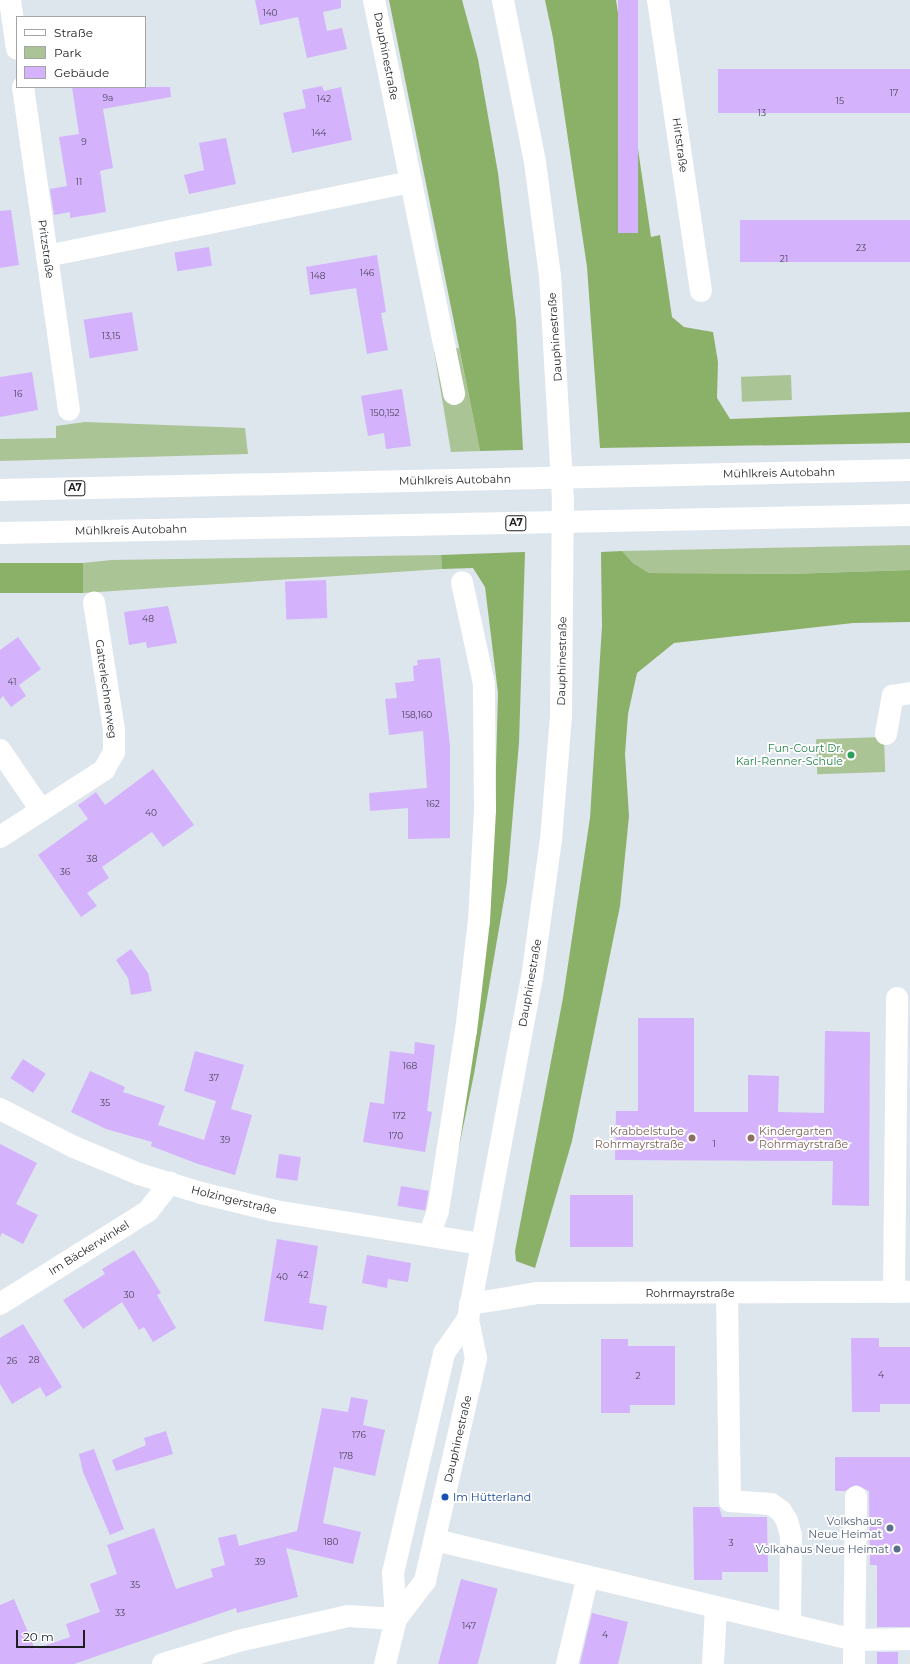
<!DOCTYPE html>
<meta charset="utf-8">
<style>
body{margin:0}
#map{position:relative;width:910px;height:1664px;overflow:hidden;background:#dde5ed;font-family:Montserrat,sans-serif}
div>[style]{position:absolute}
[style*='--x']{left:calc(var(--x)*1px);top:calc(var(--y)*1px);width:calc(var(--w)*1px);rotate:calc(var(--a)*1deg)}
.green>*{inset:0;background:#abc496;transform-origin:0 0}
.forest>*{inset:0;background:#8bb068;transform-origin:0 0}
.building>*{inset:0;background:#d4b3fc;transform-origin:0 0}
.minor>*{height:22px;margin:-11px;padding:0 11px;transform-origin:11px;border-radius:11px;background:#fff}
.major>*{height:22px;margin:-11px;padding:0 11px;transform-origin:11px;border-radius:11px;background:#fff}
.highway>*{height:22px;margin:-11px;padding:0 11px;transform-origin:11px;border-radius:11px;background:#fff}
.dots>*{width:11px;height:11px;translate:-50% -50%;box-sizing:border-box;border:2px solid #fff;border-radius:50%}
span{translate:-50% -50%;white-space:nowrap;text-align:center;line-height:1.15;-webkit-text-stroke:3.5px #fff;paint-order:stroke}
.number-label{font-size:9px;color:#4b4458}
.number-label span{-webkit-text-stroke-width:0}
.shield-label span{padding:1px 3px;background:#fff;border:1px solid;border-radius:3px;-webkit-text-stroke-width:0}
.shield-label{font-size:10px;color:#1d1f22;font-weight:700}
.street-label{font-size:11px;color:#1d1f22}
.leisure-label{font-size:11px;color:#27864d}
.right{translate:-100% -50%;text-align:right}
.education-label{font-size:11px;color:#785e54}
.left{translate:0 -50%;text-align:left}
.transit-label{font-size:11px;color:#164399}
.service-label{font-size:11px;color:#4e5e75}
.legend{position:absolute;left:16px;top:16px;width:130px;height:72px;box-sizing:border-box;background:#fff;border:1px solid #a5a5a7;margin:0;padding:5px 7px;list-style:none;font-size:12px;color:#1d1f22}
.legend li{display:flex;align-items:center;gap:8px;height:20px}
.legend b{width:20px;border:1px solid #a5a5a7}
.scale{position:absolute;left:16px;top:1630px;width:69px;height:18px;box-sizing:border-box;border:2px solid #1d1f22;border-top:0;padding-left:5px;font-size:12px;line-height:14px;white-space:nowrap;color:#1d1f22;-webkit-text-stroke:3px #fff;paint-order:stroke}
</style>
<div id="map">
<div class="green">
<i style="clip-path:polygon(459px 348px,480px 451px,451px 452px,434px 351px)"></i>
<i style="left:791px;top:375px;width:25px;height:50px;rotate:88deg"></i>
<i style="clip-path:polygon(85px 422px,245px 428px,248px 454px,0 461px,0 439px,56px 438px,56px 426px)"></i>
<i style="clip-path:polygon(910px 545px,910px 570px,789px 574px,649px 573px,633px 563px,622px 551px)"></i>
<i style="clip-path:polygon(441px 555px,442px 569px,83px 593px,83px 563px,112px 560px)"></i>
<i style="left:884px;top:737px;width:35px;height:68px;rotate:88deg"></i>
</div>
<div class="forest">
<i style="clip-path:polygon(389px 0,462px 0,478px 59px,498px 173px,516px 321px,523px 450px,480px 451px)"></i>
<i style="clip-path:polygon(545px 0,616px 0,651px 237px,660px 235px,672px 317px,684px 327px,713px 332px,718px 362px,717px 398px,730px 419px,910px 412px,910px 443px,600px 448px,587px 267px,553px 38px)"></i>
<i style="clip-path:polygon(622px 551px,633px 563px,649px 573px,789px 574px,910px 570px,910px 622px,853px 623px,674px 643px,637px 673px,628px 714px,625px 754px,629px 816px,620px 906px,572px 1141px,535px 1268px,516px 1261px,515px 1251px,563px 998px,590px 818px,602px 626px,601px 552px)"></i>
<i style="clip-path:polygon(525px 552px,519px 743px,507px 882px,474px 1074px,445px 1215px,495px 803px,498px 693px,485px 587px,473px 568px,442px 569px,441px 555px)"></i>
<i style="left:83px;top:563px;width:30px;height:83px;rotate:90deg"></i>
</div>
<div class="building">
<i style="clip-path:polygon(255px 0,341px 0,341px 8px,323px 12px,327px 31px,342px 28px,347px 49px,307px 58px,298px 17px,260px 25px)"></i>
<i style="left:618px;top:0;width:20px;height:233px"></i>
<i style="left:910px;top:69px;width:44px;height:192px;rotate:90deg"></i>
<i style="clip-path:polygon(322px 86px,324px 91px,341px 87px,352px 140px,292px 153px,283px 113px,306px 108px,302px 90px)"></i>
<i style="clip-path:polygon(72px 87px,170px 87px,171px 97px,103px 109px,113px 168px,100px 171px,106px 212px,70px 218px,70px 212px,54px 215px,50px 189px,67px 186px,59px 137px,79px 134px)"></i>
<i style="clip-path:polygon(226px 138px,236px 184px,189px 194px,184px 175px,204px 170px,199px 143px)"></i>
<i style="clip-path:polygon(11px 210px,19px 265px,0 268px,0 211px)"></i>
<i style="left:910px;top:220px;width:42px;height:170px;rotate:90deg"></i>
<i style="left:209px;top:247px;width:19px;height:35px;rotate:81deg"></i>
<i style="clip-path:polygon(377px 255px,386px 312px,381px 313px,388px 350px,367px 354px,356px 288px,310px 295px,306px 267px)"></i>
<i style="left:132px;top:312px;width:39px;height:49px;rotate:81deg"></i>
<i style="clip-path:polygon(32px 372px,38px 410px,0 417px,0 377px)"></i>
<i style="clip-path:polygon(402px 389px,411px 446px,386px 449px,384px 433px,368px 436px,361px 396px)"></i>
<i style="left:326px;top:580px;width:38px;height:41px;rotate:88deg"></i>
<i style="clip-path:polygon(168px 606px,177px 643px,147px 648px,146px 642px,129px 645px,124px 612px)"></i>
<i style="clip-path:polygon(18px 637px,41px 669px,19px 685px,26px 696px,11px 707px,3px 696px,0 699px,0 650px)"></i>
<i style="clip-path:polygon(440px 658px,450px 746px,450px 838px,408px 839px,408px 808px,370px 811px,369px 793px,427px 788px,423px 731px,389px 735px,385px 699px,397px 698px,395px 683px,414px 681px,413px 666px,418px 665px,417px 660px)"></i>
<i style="clip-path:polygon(153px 769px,194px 825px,163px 847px,152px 832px,102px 867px,109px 878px,87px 893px,97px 906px,81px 917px,38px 855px,88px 819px,78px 805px,96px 792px,105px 805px)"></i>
<i style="clip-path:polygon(131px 949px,148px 973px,152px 991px,131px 995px,128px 978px,116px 960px)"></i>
<i style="clip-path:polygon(638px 1018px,694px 1018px,694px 1112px,748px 1112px,748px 1075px,779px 1076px,778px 1112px,824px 1113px,825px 1031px,870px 1032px,869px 1206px,832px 1205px,833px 1161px,615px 1160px,616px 1111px,638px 1111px)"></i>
<i style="clip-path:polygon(415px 1042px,435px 1045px,427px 1111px,432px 1112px,425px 1152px,363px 1142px,370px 1102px,384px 1104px,390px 1051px,414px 1054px)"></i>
<i style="clip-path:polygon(195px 1051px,244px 1065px,231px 1109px,252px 1115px,235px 1175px,198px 1164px,151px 1146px,152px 1142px,106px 1129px,71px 1112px,90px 1071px,125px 1087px,123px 1092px,165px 1106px,158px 1125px,204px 1140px,216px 1101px,184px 1091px)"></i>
<i style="left:23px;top:1059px;width:27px;height:23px;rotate:33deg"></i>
<i style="clip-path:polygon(0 1144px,37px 1163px,16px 1204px,38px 1215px,23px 1244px,2px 1233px,0 1237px)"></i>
<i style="left:279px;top:1154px;width:22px;height:24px;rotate:8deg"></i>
<i style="left:401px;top:1186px;width:28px;height:20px;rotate:10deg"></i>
<i style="left:570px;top:1195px;width:63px;height:52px"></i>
<i style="clip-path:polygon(277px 1239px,318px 1246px,309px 1303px,327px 1306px,323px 1330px,264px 1321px)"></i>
<i style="clip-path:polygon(134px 1250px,161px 1293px,157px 1295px,176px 1328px,153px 1342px,144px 1327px,139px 1330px,122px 1302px,83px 1329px,63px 1300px,105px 1274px,102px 1269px)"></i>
<i style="clip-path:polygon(367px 1255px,411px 1263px,408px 1282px,388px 1279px,387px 1288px,362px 1283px)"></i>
<i style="clip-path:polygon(23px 1324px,62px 1387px,46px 1397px,40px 1387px,12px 1404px,0 1384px,0 1338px)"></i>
<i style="clip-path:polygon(851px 1338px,879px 1338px,879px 1347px,910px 1347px,910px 1404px,880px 1404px,880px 1412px,852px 1412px)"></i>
<i style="clip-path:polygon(601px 1339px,628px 1339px,628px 1346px,675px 1346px,675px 1405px,630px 1405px,630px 1413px,601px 1413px)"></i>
<i style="clip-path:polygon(351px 1397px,368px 1400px,363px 1425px,385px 1430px,375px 1476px,334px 1467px,323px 1523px,361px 1532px,353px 1564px,286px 1548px,298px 1597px,237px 1613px,236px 1608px,74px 1664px,0 1664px,0 1605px,14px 1599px,35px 1649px,70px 1637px,66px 1624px,100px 1612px,90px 1584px,117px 1574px,107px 1545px,154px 1528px,176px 1589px,213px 1577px,211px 1569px,225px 1565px,218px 1538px,236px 1534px,239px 1546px,297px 1531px,322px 1408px,348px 1412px)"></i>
<i style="clip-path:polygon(166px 1431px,173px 1454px,116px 1471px,112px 1460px,146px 1445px,144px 1438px)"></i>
<i style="clip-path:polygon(94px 1449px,124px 1529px,110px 1535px,83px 1472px,79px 1454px)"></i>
<i style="clip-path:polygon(835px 1457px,910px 1457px,910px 1627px,877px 1627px,877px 1565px,870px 1565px,869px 1491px,856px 1485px,845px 1491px,835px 1491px)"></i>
<i style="clip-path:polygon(693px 1507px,719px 1507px,722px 1517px,767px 1517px,768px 1572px,722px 1572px,722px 1580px,694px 1580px)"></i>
<i style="left:461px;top:1579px;width:38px;height:88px;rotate:15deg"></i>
<i style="clip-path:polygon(592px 1613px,628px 1622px,618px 1664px,580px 1664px)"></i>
<i style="left:877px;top:1652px;width:21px;height:12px"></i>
</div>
<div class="minor">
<i style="--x:10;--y:0;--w:49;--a:81.9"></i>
<i style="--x:374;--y:0;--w:402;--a:78.5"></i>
<i style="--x:658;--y:0;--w:294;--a:81.6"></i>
<i style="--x:23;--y:87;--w:326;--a:81.9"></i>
<i style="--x:47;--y:256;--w:371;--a:-11.5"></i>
<i style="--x:886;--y:734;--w:39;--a:-80"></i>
<i style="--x:893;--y:696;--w:17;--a:-10"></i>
<i style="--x:0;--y:750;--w:73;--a:55.7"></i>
<i style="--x:0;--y:837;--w:124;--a:-32.8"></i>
<i style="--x:104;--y:770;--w:21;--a:-61"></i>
<i style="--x:114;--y:752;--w:22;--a:-90"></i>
<i style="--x:114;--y:730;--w:129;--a:-98.9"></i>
<i style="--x:0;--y:1109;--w:83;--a:27.2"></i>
<i style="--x:74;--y:1147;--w:70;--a:22.6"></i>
<i style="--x:139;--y:1174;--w:65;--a:17"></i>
<i style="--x:201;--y:1193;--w:76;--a:13.7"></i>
<i style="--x:275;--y:1211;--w:209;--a:9.1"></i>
<i style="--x:430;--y:1233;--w:23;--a:-70"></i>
<i style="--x:438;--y:1211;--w:182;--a:-81.2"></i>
<i style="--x:466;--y:1031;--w:111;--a:-83.3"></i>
<i style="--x:479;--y:921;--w:112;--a:-86.9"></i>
<i style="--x:485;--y:809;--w:125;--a:-90.5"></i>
<i style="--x:484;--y:684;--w:104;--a:-102.2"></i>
<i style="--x:894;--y:1292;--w:294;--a:-89.4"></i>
<i style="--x:727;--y:1293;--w:208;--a:89.2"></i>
<i style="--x:730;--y:1501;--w:41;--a:4.2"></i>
<i style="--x:771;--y:1504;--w:12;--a:35"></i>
<i style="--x:781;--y:1511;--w:12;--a:59"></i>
<i style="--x:787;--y:1521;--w:15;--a:74"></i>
<i style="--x:791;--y:1535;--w:89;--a:90.6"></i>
<i style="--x:0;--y:1304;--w:175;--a:-32.1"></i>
<i style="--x:148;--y:1211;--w:36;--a:-52"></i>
<i style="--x:470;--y:1304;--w:69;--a:-9.2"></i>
<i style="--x:538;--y:1293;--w:372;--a:-0.2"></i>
<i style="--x:435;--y:1540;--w:433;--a:13.4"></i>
<i style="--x:856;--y:1640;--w:54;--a:-1.1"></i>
<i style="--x:163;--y:1664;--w:78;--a:-17"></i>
<i style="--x:238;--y:1641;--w:113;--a:-12.8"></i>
<i style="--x:348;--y:1616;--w:48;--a:3.6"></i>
<i style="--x:567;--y:1664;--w:90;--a:-76.6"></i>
<i style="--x:713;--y:1664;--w:57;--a:-87"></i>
<i style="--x:854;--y:1664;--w:167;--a:-89.3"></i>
</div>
<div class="major">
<i style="--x:396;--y:1619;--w:48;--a:-52.7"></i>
<i style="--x:425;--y:1581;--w:229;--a:-77.1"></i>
<i style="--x:476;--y:1358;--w:40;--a:-102"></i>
<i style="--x:468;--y:1319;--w:347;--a:-79.4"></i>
<i style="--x:532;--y:978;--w:139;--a:-82.2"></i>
<i style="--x:551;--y:840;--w:124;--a:-85.4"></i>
<i style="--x:561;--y:716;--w:216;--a:-89.5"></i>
<i style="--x:563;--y:500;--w:224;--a:-93.3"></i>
<i style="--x:550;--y:276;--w:115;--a:-97.5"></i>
<i style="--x:535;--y:162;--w:165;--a:-101.2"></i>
<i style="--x:385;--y:1664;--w:46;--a:-76.3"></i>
<i style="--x:396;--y:1619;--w:46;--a:-93.7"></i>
<i style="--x:393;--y:1573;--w:226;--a:-76.9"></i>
<i style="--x:444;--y:1353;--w:42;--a:-54.8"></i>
</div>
<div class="highway">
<i style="--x:0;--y:490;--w:910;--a:-1.26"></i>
<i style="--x:0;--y:533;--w:910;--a:-1.13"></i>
</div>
<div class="dots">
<i style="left:851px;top:755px;background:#2e9e5b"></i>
<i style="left:692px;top:1138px;background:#8d6e63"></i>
<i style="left:751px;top:1138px;background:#8d6e63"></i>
<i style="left:445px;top:1497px;background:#1a4fb4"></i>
<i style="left:890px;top:1528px;background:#5c6f8a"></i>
<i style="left:897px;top:1549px;background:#5c6f8a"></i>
</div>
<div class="number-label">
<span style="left:270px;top:13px">140</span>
<span style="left:894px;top:93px">17</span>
<span style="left:108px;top:98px">9a</span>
<span style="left:324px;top:99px">142</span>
<span style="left:840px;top:101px">15</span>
<span style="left:762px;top:113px">13</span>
<span style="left:319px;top:133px">144</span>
<span style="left:84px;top:142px">9</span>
<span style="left:79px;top:182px">11</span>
<span style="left:861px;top:248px">23</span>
<span style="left:784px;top:259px">21</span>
<span style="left:367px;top:273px">146</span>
<span style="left:318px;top:276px">148</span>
<span style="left:111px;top:336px">13,15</span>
<span style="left:18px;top:394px">16</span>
<span style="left:385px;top:413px">150,152</span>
<span style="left:148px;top:619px">48</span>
<span style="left:12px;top:682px">41</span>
<span style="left:417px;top:715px">158,160</span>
<span style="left:433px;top:804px">162</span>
<span style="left:151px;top:813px">40</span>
<span style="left:92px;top:859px">38</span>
<span style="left:65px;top:872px">36</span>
<span style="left:410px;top:1066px">168</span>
<span style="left:214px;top:1078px">37</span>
<span style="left:105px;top:1103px">35</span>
<span style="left:399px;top:1116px">172</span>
<span style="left:396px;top:1136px">170</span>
<span style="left:225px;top:1140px">39</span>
<span style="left:714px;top:1144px">1</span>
<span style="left:303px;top:1275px">42</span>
<span style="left:282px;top:1277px">40</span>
<span style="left:129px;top:1295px">30</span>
<span style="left:34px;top:1360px">28</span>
<span style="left:12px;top:1361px">26</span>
<span style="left:881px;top:1375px">4</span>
<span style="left:638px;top:1376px">2</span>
<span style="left:359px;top:1435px">176</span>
<span style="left:346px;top:1456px">178</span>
<span style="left:331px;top:1542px">180</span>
<span style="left:731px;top:1543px">3</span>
<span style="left:260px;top:1562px">39</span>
<span style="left:135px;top:1585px">35</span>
<span style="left:120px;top:1613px">33</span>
<span style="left:469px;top:1626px">147</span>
<span style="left:605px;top:1635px">4</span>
</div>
<div class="shield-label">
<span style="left:75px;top:488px">A7</span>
<span style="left:516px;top:523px">A7</span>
</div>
<div class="street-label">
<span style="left:386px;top:56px;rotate:79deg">Dauphinestraße</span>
<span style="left:680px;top:145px;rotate:82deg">Hirtstraße</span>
<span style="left:46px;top:249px;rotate:82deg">Pritzstraße</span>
<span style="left:555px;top:337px;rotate:-94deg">Dauphinestraße</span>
<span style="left:779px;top:473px;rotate:-1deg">Mühlkreis Autobahn</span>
<span style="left:455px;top:480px;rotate:-1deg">Mühlkreis Autobahn</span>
<span style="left:131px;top:530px;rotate:-1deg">Mühlkreis Autobahn</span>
<span style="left:562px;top:661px;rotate:-89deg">Dauphinestraße</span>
<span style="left:106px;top:689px;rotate:82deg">Gatterlechnerweg</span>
<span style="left:530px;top:983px;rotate:-80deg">Dauphinestraße</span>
<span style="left:234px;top:1200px;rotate:14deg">Holzingerstraße</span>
<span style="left:89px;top:1248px;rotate:-32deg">Im Bäckerwinkel</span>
<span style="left:690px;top:1293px">Rohrmayrstraße</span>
<span style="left:458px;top:1439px;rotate:-77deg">Dauphinestraße</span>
</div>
<div class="leisure-label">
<span class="right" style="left:843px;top:755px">Fun-Court Dr.<br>Karl-Renner-Schule</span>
</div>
<div class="education-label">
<span class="right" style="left:684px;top:1138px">Krabbelstube<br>Rohrmayrstraße</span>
<span class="left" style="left:759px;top:1138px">Kindergarten<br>Rohrmayrstraße</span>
</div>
<div class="transit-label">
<span class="left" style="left:453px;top:1497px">Im Hütterland</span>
</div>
<div class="service-label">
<span class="right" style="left:882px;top:1528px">Volkshaus<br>Neue Heimat</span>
<span class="right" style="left:889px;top:1549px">Volkahaus Neue Heimat</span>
</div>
<ul class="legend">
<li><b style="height:5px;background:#fff"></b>Straße</li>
<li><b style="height:11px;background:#abc496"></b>Park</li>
<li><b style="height:11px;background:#d4b3fc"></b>Gebäude</li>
</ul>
<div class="scale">20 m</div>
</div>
